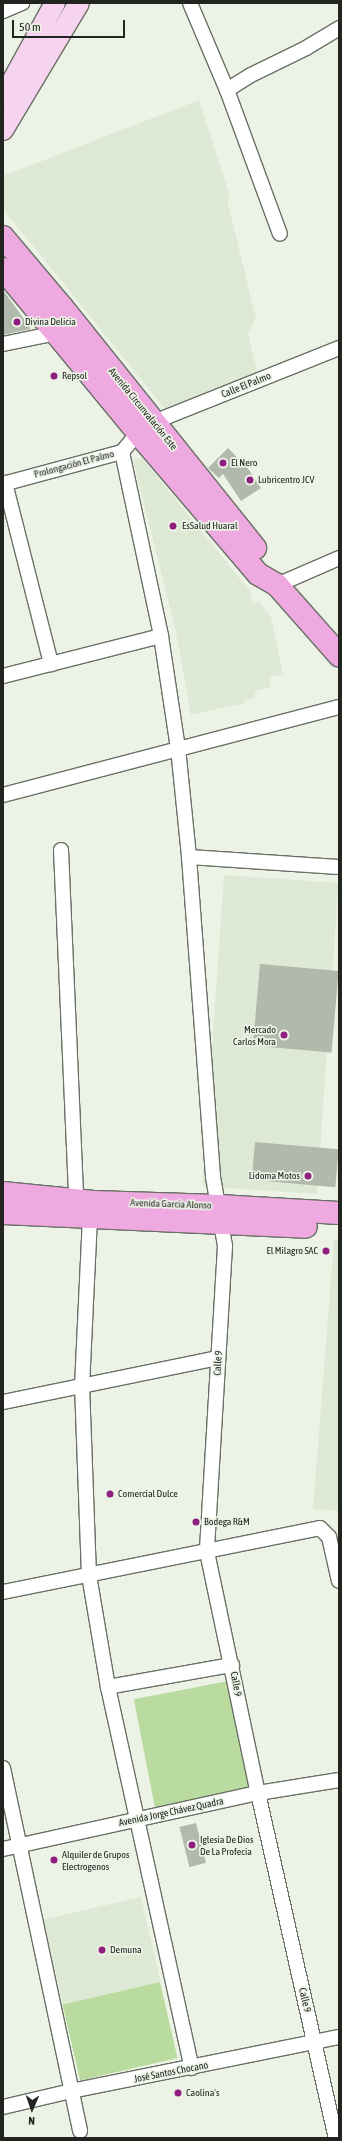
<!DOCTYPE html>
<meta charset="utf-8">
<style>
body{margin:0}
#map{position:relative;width:342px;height:2141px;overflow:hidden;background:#ecf3e6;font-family:"Asap Condensed",sans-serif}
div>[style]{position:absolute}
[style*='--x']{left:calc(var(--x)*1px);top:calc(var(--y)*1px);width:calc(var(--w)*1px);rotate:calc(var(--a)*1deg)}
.built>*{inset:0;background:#dee9d5;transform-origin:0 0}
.green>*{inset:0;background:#badb9f;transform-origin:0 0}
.building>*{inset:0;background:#b1b8ac;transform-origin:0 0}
.roads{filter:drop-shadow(1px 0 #6a7065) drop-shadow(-1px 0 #6a7065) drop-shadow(0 1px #6a7065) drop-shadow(0 -1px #6a7065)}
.street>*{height:14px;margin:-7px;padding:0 7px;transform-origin:7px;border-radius:7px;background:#fff}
.secondary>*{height:20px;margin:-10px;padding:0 10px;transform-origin:10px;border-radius:10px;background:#f6d4ef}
.primary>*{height:22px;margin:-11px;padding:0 11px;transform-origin:11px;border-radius:11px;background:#eda9e0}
.dots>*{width:11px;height:11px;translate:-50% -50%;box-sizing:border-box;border:2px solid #ecf3e6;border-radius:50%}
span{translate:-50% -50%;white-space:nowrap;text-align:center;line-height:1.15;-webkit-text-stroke:3.5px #ecf3e6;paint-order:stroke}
.poi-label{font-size:10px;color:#222420}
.left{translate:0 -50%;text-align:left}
.right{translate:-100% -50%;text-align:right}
.street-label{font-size:10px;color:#222420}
.frame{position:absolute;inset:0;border:4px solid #222420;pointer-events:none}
.north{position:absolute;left:12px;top:2089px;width:40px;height:40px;-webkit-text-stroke:3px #ecf3e6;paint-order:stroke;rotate:182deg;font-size:11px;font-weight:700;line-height:16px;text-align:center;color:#222420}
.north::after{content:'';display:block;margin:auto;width:14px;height:18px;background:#222420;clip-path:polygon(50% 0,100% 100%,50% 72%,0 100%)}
.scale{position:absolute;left:12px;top:20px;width:113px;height:18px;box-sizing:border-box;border:2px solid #222420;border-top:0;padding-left:5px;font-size:12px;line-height:14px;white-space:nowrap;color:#222420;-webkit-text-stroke:3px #ecf3e6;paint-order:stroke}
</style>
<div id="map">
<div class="built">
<i style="clip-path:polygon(199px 100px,229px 193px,228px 204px,256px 318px,248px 333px,258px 375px,166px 410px,3px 209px,3px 176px)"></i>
<i style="clip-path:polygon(142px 458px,250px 591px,253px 603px,259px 602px,271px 617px,283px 674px,269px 677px,271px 687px,254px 691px,255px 698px,245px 700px,245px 703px,191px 715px,176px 632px,133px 460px)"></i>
<i style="left:224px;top:875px;width:115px;height:312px;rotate:4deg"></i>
<i style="clip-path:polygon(334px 1240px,339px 1240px,339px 1511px,313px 1509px)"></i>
<i style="left:141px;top:1897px;width:87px;height:100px;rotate:77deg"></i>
</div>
<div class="green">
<i style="left:233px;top:1680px;width:111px;height:101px;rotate:79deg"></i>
<i style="left:160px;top:1982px;width:78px;height:100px;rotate:77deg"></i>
</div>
<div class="building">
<i style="clip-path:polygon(3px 290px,31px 329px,3px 335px)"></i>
<i style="clip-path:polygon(228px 448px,249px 470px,261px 488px,241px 501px,223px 474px,219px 478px,208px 468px)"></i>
<i style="left:260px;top:964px;width:79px;height:82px;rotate:5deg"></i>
<i style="left:255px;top:1142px;width:84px;height:38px;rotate:5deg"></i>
<i style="left:196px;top:1823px;width:41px;height:17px;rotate:76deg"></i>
</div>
<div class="roads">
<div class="street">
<i style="--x:190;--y:3;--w:95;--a:67"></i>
<i style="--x:227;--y:90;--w:153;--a:69.8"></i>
<i style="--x:3;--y:11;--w:21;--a:-23"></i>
<i style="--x:227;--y:90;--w:28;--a:-32"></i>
<i style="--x:251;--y:75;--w:61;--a:-26.1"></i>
<i style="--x:306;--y:48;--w:39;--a:-31"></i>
<i style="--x:3;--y:344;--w:59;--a:-11.7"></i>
<i style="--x:122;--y:452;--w:188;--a:78"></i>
<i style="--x:161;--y:636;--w:113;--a:81.4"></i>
<i style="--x:178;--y:748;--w:110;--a:84.2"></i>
<i style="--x:189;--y:857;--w:321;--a:85.7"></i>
<i style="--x:213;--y:1177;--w:70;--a:80.1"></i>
<i style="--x:225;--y:1246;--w:307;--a:93.4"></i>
<i style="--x:207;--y:1552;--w:246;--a:78.1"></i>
<i style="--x:258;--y:1793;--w:354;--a:77.3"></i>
<i style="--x:5;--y:483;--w:187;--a:75.7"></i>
<i style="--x:3;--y:484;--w:123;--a:-15.1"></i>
<i style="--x:122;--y:452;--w:25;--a:-50"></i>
<i style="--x:138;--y:433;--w:19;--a:-35"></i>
<i style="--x:154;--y:422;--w:199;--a:-21.8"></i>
<i style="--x:277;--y:585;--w:68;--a:-23.5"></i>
<i style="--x:3;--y:676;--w:163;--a:-14.2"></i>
<i style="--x:3;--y:795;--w:347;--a:-14.7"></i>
<i style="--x:61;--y:850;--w:350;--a:87.5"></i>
<i style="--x:189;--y:857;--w:150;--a:3.8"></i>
<i style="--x:90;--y:1217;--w:168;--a:92.7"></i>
<i style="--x:82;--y:1385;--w:190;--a:87.9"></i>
<i style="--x:89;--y:1575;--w:114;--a:80.4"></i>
<i style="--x:108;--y:1687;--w:390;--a:77.6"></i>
<i style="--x:3;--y:1402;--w:219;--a:-11.6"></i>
<i style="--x:3;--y:1592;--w:323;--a:-11.4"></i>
<i style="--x:320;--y:1528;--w:13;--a:45"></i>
<i style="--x:329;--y:1537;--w:45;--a:77.2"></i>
<i style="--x:108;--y:1687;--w:126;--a:-10.1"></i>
<i style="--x:3;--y:1768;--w:371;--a:78"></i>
<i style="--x:3;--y:1849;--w:261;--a:-12.4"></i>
<i style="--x:258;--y:1793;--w:82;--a:-9.1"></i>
<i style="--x:3;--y:2107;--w:70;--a:-13.2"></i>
<i style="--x:71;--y:2091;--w:273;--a:-11.4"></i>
</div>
<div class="secondary">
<i style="--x:3;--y:98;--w:108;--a:-61.3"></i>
<i style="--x:3;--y:130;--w:148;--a:-59.1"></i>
</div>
<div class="primary">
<i style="--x:3;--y:237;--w:92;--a:49.9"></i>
<i style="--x:62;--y:307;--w:309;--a:51.3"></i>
<i style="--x:3;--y:269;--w:212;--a:50.5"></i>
<i style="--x:138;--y:433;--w:185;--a:49.6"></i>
<i style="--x:258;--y:574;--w:22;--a:30"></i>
<i style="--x:277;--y:585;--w:94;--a:48.5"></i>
<i style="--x:3;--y:1193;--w:91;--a:5.6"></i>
<i style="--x:94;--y:1202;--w:125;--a:1.8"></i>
<i style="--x:219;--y:1206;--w:120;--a:3.3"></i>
<i style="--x:3;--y:1213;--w:303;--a:2.6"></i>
</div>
</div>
<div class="dots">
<i style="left:17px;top:322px;background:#901e7f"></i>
<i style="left:54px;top:376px;background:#901e7f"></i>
<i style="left:223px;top:463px;background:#901e7f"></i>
<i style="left:250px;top:480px;background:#901e7f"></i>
<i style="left:173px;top:526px;background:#901e7f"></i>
<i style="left:284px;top:1035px;background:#901e7f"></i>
<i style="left:308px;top:1176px;background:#901e7f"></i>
<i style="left:326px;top:1251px;background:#901e7f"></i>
<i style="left:110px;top:1494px;background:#901e7f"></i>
<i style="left:196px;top:1522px;background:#901e7f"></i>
<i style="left:192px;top:1845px;background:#901e7f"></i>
<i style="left:54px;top:1860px;background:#901e7f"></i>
<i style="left:102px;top:1950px;background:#901e7f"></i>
<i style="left:178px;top:2093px;background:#901e7f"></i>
</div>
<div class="poi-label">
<span class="left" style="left:25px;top:322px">Divina Delicia</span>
<span class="left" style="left:62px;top:376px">Repsol</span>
<span class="left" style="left:231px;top:463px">El Nero</span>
<span class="left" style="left:258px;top:480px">Lubricentro JCV</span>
<span class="left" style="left:182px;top:526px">EsSalud Huaral</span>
<span class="right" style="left:276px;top:1035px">Mercado<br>Carlos Mora</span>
<span class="right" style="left:300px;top:1176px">Lidoma Motos</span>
<span class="right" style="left:318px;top:1251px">El Milagro SAC</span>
<span class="left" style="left:118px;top:1494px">Comercial Dulce</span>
<span class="left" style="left:204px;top:1522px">Bodega R&amp;M</span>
<span class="left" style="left:200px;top:1845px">Iglesia De Dios<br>De La Profecia</span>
<span class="left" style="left:62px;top:1860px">Alquiler de Grupos<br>Electrogenos</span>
<span class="left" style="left:110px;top:1950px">Demuna</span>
<span class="left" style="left:186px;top:2093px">Caolina's</span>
</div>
<div class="street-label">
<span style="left:246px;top:385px;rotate:-22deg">Calle El Palmo</span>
<span style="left:143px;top:409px;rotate:51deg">Avenida Circunvalación Este</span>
<span style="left:74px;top:464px;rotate:-15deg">Prolongación El Palmo</span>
<span style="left:171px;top:1204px;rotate:2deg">Avenida Garcia Alonso</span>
<span style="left:218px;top:1363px;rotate:-87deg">Calle 9</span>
<span style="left:236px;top:1684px;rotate:79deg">Calle 9</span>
<span style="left:171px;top:1812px;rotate:-12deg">Avenida Jorge Chávez Quadra</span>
<span style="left:305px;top:2000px;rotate:77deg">Calle 9</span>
<span style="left:171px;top:2072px;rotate:-11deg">José Santos Chocano</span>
</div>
<div class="frame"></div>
<div class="north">N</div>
<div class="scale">50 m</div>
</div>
